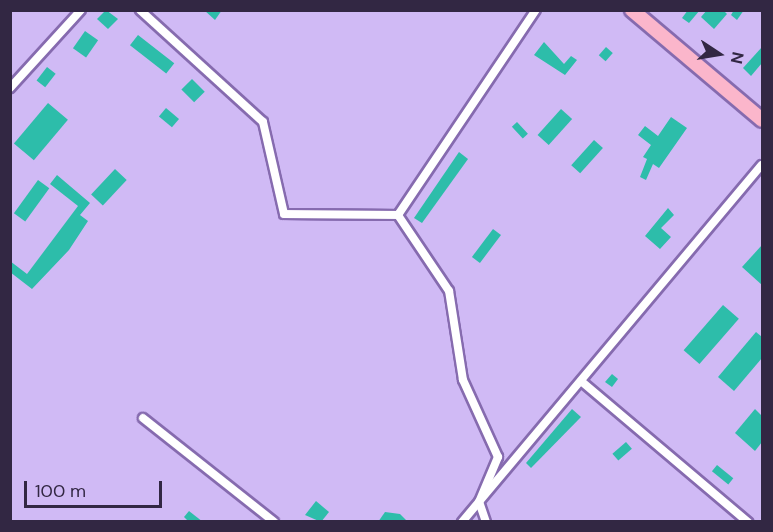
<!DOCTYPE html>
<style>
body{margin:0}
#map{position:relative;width:773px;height:532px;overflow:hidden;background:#d0baf5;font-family:"DM Sans",sans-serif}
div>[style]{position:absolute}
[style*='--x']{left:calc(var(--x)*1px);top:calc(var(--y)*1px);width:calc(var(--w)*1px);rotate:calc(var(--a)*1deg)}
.building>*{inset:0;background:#2dbdaa;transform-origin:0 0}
.roads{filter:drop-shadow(2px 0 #866baf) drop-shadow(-2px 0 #866baf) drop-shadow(0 2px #866baf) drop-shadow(0 -2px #866baf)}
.street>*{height:8px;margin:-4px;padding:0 4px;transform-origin:4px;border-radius:4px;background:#fff}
.primary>*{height:14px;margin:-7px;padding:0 7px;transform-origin:7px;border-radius:7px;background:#fbb6cb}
span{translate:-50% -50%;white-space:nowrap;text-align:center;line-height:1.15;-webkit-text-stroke:4.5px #d0baf5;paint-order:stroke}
.frame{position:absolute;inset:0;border:12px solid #322743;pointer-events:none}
.north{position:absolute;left:689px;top:24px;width:60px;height:60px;-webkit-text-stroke:4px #d0baf5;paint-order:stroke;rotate:102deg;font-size:16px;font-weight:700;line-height:24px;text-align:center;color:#322743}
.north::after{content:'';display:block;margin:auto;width:21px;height:27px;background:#322743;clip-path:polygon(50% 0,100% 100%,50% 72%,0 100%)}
.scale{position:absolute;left:24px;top:481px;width:138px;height:27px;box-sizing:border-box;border:3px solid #322743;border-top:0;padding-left:8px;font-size:18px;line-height:21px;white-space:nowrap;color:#322743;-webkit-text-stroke:4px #d0baf5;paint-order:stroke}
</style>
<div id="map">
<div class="building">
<i style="clip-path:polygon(106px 10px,118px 19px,108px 29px,97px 19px)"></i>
<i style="clip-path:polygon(204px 10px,222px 10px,215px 20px)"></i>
<i style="clip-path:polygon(688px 10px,700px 10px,689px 23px,682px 18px)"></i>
<i style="clip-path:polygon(707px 10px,723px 10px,727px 14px,714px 29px,701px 17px)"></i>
<i style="clip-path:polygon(734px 10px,744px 10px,737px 20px,731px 15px)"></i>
<i style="left:85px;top:31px;width:16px;height:21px;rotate:35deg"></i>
<i style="left:138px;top:35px;width:46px;height:13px;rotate:38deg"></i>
<i style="clip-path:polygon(544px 42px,564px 64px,571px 56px,577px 60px,565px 75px,534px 55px)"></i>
<i style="left:606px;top:47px;width:9px;height:11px;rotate:41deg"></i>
<i style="clip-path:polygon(762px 47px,762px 63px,751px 76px,743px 68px)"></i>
<i style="left:47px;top:67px;width:11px;height:17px;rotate:38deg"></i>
<i style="left:192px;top:79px;width:18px;height:15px;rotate:45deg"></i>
<i style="left:48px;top:103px;width:26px;height:53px;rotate:40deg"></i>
<i style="left:166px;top:108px;width:17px;height:11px;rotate:40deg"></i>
<i style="left:561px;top:109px;width:15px;height:35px;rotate:42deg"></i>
<i style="clip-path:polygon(671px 117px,687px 128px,659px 168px,653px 164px,646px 180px,640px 177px,647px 159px,643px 157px,651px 145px,638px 135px,645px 126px,658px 136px)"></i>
<i style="left:517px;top:122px;width:16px;height:7px;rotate:47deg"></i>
<i style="left:594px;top:140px;width:12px;height:34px;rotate:42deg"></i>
<i style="clip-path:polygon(459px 152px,468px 159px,422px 223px,414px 218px)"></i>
<i style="left:115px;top:169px;width:16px;height:35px;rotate:43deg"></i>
<i style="clip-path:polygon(57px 175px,90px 203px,80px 215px,88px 221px,69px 250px,32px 289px,10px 272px,10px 261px,27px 274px,78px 206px,50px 184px)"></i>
<i style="left:38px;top:180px;width:14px;height:41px;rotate:36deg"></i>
<i style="clip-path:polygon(668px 208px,674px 215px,661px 228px,671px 237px,660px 249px,645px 236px)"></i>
<i style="left:493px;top:229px;width:10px;height:35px;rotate:37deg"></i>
<i style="clip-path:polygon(762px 245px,762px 285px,742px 267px)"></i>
<i style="left:723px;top:305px;width:21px;height:60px;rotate:41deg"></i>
<i style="clip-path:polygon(756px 332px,762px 337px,762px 358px,734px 391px,718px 377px)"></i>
<i style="clip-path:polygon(612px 374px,618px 379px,612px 387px,605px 382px)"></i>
<i style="clip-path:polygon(572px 409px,581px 417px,531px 468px,526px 463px)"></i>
<i style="clip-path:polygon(755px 409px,762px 416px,762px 442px,755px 451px,735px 433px)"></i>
<i style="left:626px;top:442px;width:9px;height:18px;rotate:49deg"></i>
<i style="left:717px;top:465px;width:21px;height:8px;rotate:39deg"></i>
<i style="clip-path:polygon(316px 501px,329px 512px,321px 522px,305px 515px)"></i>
<i style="clip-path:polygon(189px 511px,203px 522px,189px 522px,184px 517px)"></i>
<i style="clip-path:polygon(385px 512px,400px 514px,408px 522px,378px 522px)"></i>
</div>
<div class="roads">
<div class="street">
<i style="--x:140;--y:10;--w:166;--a:42.3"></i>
<i style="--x:263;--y:122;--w:94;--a:77.1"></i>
<i style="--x:284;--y:214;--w:114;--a:0.5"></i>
<i style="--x:10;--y:88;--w:105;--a:-47.7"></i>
<i style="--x:581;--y:381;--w:219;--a:40.2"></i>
<i style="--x:143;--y:418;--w:167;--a:38.4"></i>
<i style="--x:462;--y:522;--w:466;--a:-50"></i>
<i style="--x:486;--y:522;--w:21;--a:-109"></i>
<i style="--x:479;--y:502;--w:49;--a:-67.1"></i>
<i style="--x:498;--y:457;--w:85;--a:-114.4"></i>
<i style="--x:463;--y:380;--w:90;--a:-98.9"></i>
<i style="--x:449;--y:291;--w:92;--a:-123.9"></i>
<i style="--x:398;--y:215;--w:247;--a:-56.1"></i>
</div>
<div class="primary">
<i style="--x:632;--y:10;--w:170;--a:40.2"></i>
</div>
</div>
<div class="frame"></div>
<div class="north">N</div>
<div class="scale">100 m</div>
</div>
